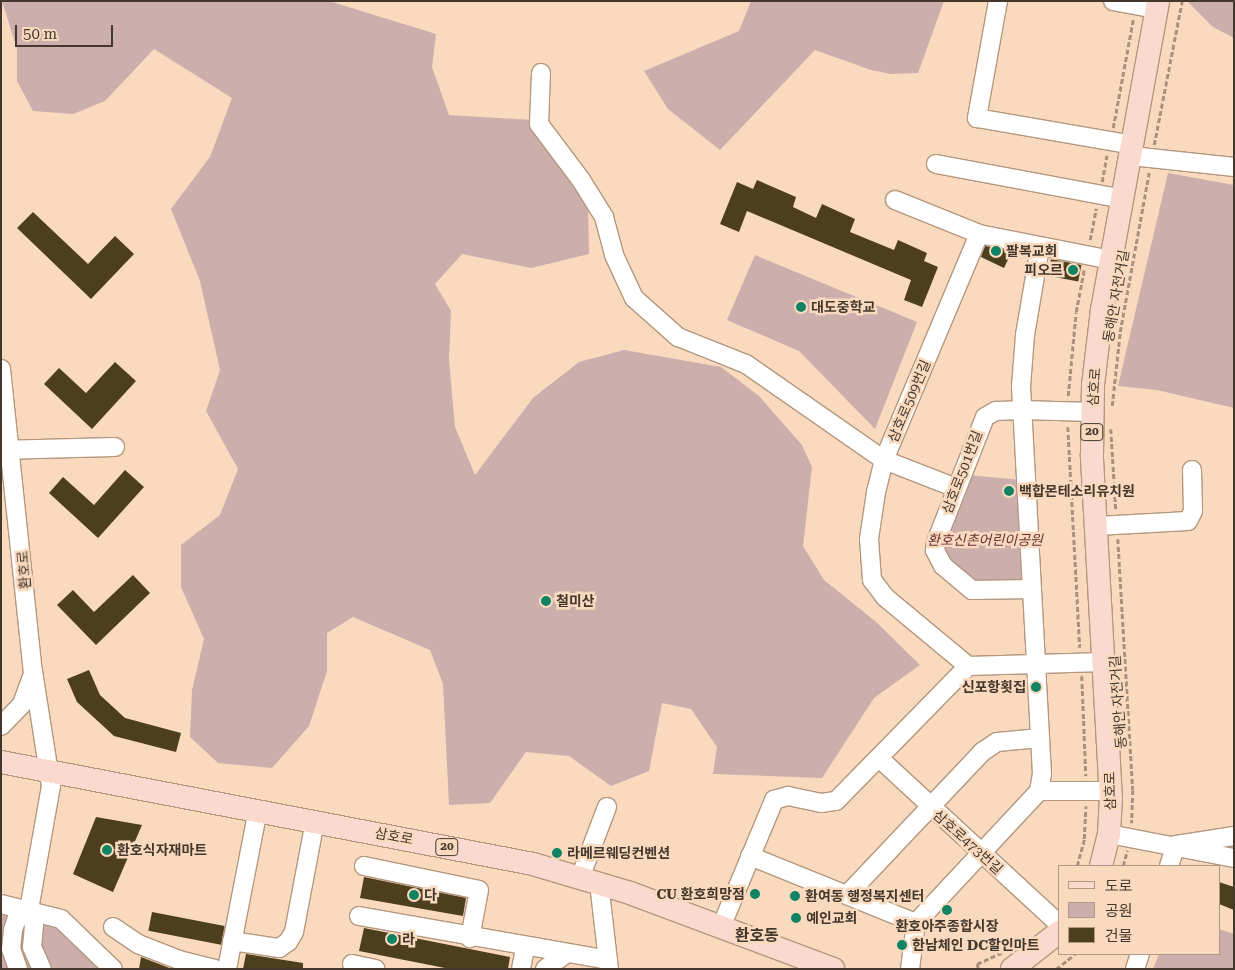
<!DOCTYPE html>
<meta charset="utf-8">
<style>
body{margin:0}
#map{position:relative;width:1235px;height:970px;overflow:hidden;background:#f9dabf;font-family:"Roboto Serif","Noto Sans KR",serif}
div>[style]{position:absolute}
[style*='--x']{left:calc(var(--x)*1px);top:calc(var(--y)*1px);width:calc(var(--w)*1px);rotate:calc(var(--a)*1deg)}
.green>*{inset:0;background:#ccaeac}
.building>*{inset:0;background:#4d3e1e;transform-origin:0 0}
.path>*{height:2.5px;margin-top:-1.25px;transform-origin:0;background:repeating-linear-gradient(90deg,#a8927e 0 5px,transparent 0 7.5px)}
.roads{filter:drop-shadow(1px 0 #b4977d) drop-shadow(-1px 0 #b4977d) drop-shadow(0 1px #b4977d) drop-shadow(0 -1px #b4977d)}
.minor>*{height:18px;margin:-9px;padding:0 9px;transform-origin:9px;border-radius:9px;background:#fff}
.major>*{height:22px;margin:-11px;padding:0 11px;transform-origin:11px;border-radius:11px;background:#fadace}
.dots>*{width:14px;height:14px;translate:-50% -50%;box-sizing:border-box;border:2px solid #f9dabf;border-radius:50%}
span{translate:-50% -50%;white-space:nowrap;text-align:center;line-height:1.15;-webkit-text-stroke:5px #f9dabf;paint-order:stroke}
.shield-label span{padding:1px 4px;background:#f9dabf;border:1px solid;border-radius:4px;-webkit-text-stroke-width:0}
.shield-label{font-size:12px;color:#44382d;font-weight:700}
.poi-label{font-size:14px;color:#44382d;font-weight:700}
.left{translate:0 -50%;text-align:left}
.right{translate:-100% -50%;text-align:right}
.street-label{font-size:14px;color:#44382d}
.park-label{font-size:14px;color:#6a3131;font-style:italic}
.quarter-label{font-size:16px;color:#44382d;font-weight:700}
.frame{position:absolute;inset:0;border:2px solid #44382d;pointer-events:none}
.legend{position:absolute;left:1058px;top:865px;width:162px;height:90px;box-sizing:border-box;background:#f9dabf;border:1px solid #b19985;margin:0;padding:6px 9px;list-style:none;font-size:15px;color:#44382d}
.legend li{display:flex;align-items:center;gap:10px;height:25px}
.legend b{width:25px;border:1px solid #b19985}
.scale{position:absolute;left:15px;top:25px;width:98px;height:22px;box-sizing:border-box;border:2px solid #44382d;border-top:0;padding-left:6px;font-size:15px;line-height:18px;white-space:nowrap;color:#44382d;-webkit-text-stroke:4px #f9dabf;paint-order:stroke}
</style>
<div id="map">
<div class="green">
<i style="clip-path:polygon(2px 1px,329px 1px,436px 34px,432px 67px,449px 115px,532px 120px,588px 205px,589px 254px,531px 268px,462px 254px,435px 284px,451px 311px,449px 360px,455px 427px,475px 475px,533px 398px,579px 362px,624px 350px,721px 367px,759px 396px,802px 445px,812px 467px,803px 546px,824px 580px,875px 621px,920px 665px,874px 698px,822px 778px,713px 774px,717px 747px,691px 709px,662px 703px,649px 771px,611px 786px,569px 756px,526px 752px,490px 803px,449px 805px,443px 684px,430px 650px,353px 617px,327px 633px,327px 671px,309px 726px,272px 768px,218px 763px,190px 737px,192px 690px,204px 639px,181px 587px,181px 545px,220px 515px,238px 469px,206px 411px,220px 370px,200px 281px,171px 209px,210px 157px,232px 98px,154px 49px,105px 101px,73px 114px,33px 111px,17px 81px,17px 49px)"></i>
<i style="clip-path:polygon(751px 1px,944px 1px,918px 73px,891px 74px,871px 70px,815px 50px,720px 150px,668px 109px,644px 71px,739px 31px)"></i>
<i style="clip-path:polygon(1234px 1px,1234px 38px,1213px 27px,1188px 2px)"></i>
<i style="clip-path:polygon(1168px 173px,1234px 185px,1234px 408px,1157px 390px,1118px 386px)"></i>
<i style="clip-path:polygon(755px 255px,917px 322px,875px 429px,799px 351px,727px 320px)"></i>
<i style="clip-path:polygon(968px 475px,1021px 480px,1025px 582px,983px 586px,971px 581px,942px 550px)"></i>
<i style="clip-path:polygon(1px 911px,64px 931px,100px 969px,1px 969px)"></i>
<i style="clip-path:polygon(1219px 929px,1234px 934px,1234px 969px,1153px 969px,1159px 954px,1219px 954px)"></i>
</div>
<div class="building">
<i style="clip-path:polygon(757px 180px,796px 197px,793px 207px,816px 218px,822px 204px,855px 219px,850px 232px,894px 250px,898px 240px,927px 253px,924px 261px,938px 267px,922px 307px,904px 300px,911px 280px,747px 211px,739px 232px,720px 224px,737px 182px,753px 189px)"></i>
<i style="clip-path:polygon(33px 212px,88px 264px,115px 236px,134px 254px,91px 299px,17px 228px)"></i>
<i style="clip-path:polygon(985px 246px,1012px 251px,1004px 268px,981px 257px)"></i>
<i style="left:1051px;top:259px;width:31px;height:17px;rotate:11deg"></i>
<i style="clip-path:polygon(115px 362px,136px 381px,92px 429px,44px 384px,59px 368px,86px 393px)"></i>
<i style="clip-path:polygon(125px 470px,144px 487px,98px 538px,49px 493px,63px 477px,94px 505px)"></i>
<i style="clip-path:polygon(133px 575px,150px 593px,96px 645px,57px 605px,73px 590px,94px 612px)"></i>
<i style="clip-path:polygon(89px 670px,100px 695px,125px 718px,181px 733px,176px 752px,114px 736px,77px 702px,67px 679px)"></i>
<i style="clip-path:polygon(96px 817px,142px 825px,113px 892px,73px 874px)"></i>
<i style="clip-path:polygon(364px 877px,466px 898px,463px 916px,360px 898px)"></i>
<i style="clip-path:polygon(1219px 882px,1234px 887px,1234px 910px,1219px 904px)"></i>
<i style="left:152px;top:912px;width:74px;height:19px;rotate:11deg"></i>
<i style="clip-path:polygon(364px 928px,510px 957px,508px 969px,450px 969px,359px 951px)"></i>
<i style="clip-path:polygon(246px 954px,303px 963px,303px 969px,243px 969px)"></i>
<i style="clip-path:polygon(141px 957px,172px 969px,139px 969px)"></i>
</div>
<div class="path">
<i style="--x:1113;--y:128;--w:110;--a:-79.5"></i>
<i style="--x:1154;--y:145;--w:147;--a:-79"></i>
<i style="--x:1102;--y:182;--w:27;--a:-80"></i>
<i style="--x:1090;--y:240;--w:32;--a:-79"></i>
<i style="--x:1068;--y:396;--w:84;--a:-84.6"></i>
<i style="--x:1076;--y:312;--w:43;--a:-79.2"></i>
<i style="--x:1112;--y:406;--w:74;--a:-83.8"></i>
<i style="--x:1120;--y:332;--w:162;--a:-79.7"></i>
<i style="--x:1068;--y:427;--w:221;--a:86.9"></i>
<i style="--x:1111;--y:429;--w:82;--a:86.5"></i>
<i style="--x:1118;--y:539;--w:251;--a:86.6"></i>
<i style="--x:1133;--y:790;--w:33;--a:92"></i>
<i style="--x:1082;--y:676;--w:100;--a:87.7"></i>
<i style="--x:1077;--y:866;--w:28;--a:-75"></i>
<i style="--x:1084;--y:839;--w:33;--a:-87"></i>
<i style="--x:1123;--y:866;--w:16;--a:-75"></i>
<i style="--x:978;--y:969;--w:5;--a:-101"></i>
<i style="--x:977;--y:964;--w:33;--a:-25"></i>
<i style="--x:1056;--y:969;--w:24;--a:-38"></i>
</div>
<div class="roads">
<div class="minor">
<i style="--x:998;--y:1;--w:119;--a:100.2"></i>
<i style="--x:977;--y:118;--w:158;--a:9.8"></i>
<i style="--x:1113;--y:1;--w:44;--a:10.5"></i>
<i style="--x:541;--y:73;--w:51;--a:92.2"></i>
<i style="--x:539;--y:124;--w:70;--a:53.1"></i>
<i style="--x:581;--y:180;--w:44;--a:58.1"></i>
<i style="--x:604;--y:217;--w:39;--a:75"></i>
<i style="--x:614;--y:255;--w:47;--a:65.1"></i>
<i style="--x:634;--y:298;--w:59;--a:41.6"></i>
<i style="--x:678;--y:337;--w:73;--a:21.7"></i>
<i style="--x:746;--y:364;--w:168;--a:34.8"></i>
<i style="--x:884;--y:460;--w:77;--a:21.3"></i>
<i style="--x:1131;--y:156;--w:104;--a:6.1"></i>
<i style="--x:936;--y:164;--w:190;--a:10.6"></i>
<i style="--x:895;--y:200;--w:91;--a:22"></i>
<i style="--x:1;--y:369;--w:304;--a:84"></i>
<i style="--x:33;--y:671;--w:116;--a:81.1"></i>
<i style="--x:51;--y:786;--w:125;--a:100.1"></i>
<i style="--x:29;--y:909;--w:17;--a:73"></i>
<i style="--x:34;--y:925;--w:22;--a:95"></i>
<i style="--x:32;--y:947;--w:24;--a:66"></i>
<i style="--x:1;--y:450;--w:114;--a:-1.5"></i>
<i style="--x:1097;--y:526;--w:91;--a:-3.1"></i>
<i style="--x:1188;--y:521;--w:11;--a:-63"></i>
<i style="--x:1193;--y:511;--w:41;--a:-91.4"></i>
<i style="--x:1032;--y:589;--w:60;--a:179"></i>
<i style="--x:972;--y:590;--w:38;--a:-140"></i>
<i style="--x:943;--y:566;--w:18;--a:-117"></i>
<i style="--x:935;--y:550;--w:8;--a:-83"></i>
<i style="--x:936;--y:542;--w:134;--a:-68.6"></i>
<i style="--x:985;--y:417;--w:13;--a:-29"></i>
<i style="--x:996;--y:411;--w:25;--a:-2"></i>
<i style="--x:1021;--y:410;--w:71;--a:1.6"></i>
<i style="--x:968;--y:666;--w:108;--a:-140.3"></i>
<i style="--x:885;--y:597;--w:21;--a:-127"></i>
<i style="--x:872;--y:580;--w:41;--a:-94.2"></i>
<i style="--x:869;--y:539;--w:48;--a:-81.5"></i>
<i style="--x:876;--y:492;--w:33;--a:-76"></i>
<i style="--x:884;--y:460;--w:245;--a:-67.2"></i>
<i style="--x:979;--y:234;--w:135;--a:11.1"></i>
<i style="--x:1;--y:726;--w:30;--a:-46"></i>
<i style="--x:22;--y:704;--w:30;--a:-70"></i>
<i style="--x:879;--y:758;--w:245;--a:42.7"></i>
<i style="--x:1039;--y:791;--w:71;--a:0"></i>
<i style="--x:1109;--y:834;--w:127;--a:10.9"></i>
<i style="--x:750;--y:856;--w:179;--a:22"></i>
<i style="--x:916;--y:923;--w:180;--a:-47"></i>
<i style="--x:1039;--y:791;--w:17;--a:-80"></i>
<i style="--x:1042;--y:774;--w:388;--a:-93.1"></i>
<i style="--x:1021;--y:387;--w:52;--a:-85.6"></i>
<i style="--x:1025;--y:335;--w:89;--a:-80.3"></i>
<i style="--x:364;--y:866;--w:117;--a:11.8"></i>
<i style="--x:479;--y:890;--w:49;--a:100.6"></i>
<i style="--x:1169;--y:866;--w:22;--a:-72"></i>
<i style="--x:1176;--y:845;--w:59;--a:-8.8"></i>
<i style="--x:580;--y:878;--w:76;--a:-69.2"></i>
<i style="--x:599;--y:883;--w:87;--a:83.4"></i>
<i style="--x:847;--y:895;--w:197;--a:-46.6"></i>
<i style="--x:982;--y:752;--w:18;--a:-34"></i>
<i style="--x:997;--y:742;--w:43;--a:-5.3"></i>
<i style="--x:1;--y:904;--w:62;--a:14"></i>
<i style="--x:61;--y:919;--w:72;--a:43.9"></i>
<i style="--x:359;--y:916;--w:253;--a:10"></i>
<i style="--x:113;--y:927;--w:30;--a:34"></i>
<i style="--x:138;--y:944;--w:44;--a:21.3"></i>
<i style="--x:179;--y:960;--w:37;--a:14"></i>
<i style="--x:721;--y:927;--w:138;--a:-67.3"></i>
<i style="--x:774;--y:800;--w:15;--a:-16"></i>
<i style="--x:788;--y:796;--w:34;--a:12"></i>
<i style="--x:821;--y:803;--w:15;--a:-8"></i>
<i style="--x:836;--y:801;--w:189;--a:-45.6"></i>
<i style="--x:968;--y:666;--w:136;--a:-1.7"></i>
<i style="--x:232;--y:941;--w:48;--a:8.5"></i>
<i style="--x:279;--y:948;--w:11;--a:-34"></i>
<i style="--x:288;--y:942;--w:12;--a:-59"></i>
<i style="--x:294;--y:932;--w:113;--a:-79.3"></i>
<i style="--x:352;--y:964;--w:24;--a:12"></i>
<i style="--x:18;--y:969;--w:21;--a:-109"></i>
<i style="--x:11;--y:949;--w:19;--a:-84"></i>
<i style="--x:13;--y:930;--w:13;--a:-72"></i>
<i style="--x:17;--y:918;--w:15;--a:-37"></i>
<i style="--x:227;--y:969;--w:162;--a:-79"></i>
<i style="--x:521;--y:969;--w:21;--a:-79"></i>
<i style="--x:545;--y:969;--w:26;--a:-36"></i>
<i style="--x:910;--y:969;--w:46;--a:-82.6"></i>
<i style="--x:1135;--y:969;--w:16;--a:-72"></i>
</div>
<div class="major">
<i style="--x:1;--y:762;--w:542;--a:10.85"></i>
<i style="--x:533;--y:864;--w:101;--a:16.6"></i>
<i style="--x:630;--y:893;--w:217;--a:20.5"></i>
<i style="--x:1101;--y:866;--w:33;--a:-76"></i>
<i style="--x:1109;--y:834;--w:35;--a:-87"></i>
<i style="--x:1111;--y:799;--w:345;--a:-93.2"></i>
<i style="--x:1092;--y:455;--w:70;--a:-89.2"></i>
<i style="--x:1093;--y:385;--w:76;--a:-83.2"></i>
<i style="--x:1102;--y:310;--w:314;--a:-79.7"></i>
<i style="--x:1012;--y:969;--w:60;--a:-38.2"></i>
</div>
</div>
<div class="dots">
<i style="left:996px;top:251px;background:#108362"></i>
<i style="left:1073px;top:270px;background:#108362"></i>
<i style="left:801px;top:307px;background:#108362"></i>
<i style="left:1009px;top:491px;background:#108362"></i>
<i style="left:546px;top:601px;background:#108362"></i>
<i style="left:1036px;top:687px;background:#108362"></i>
<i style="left:107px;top:850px;background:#108362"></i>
<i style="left:557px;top:853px;background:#108362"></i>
<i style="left:755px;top:894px;background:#108362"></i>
<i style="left:414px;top:895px;background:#108362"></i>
<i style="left:795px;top:896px;background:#108362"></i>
<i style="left:947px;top:910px;background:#108362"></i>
<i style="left:796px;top:918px;background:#108362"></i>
<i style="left:392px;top:939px;background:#108362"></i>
<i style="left:902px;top:945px;background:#108362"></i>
</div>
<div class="shield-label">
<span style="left:1092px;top:432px">20</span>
<span style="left:447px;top:847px">20</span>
</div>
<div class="poi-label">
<span class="left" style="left:1006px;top:251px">팔복교회</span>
<span class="right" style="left:1063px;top:270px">피오르</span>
<span class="left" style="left:811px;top:307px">대도중학교</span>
<span class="left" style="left:1019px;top:491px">백합몬테소리유치원</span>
<span class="left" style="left:556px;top:601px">철미산</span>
<span class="right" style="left:1026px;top:687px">신포항횟집</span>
<span class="left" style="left:117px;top:850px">환호식자재마트</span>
<span class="left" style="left:567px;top:853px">라메르웨딩컨벤션</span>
<span class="right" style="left:745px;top:894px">CU 환호희망점</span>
<span class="left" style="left:424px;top:895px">다</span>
<span class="left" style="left:805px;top:896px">환여동 행정복지센터</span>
<span class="left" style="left:806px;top:918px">예인교회</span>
<span style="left:947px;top:926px">환호아주종합시장</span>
<span class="left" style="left:402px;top:939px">라</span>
<span class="left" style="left:912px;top:945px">한남체인 DC할인마트</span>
</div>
<div class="street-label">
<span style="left:1116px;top:296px;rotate:-80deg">동해안 자전거길</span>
<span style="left:1094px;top:387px;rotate:-86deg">삼호로</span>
<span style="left:909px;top:401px;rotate:-67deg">삼호로509번길</span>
<span style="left:962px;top:472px;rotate:-69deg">삼호로501번길</span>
<span style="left:24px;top:570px;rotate:-95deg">환호로</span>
<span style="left:1118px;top:702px;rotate:-94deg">동해안 자전거길</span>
<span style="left:1110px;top:791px;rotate:-91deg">삼호로</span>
<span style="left:394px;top:836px;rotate:11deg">삼호로</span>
<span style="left:968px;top:842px;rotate:42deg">삼호로473번길</span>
</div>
<div class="park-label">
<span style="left:985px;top:540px">환호신촌어린이공원</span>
</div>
<div class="quarter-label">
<span style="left:757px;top:936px">환호동</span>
</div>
<div class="frame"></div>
<ul class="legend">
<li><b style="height:6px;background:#fadace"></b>도로</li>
<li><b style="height:14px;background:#ccaeac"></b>공원</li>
<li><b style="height:14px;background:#4d3e1e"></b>건물</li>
</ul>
<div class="scale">50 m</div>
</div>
